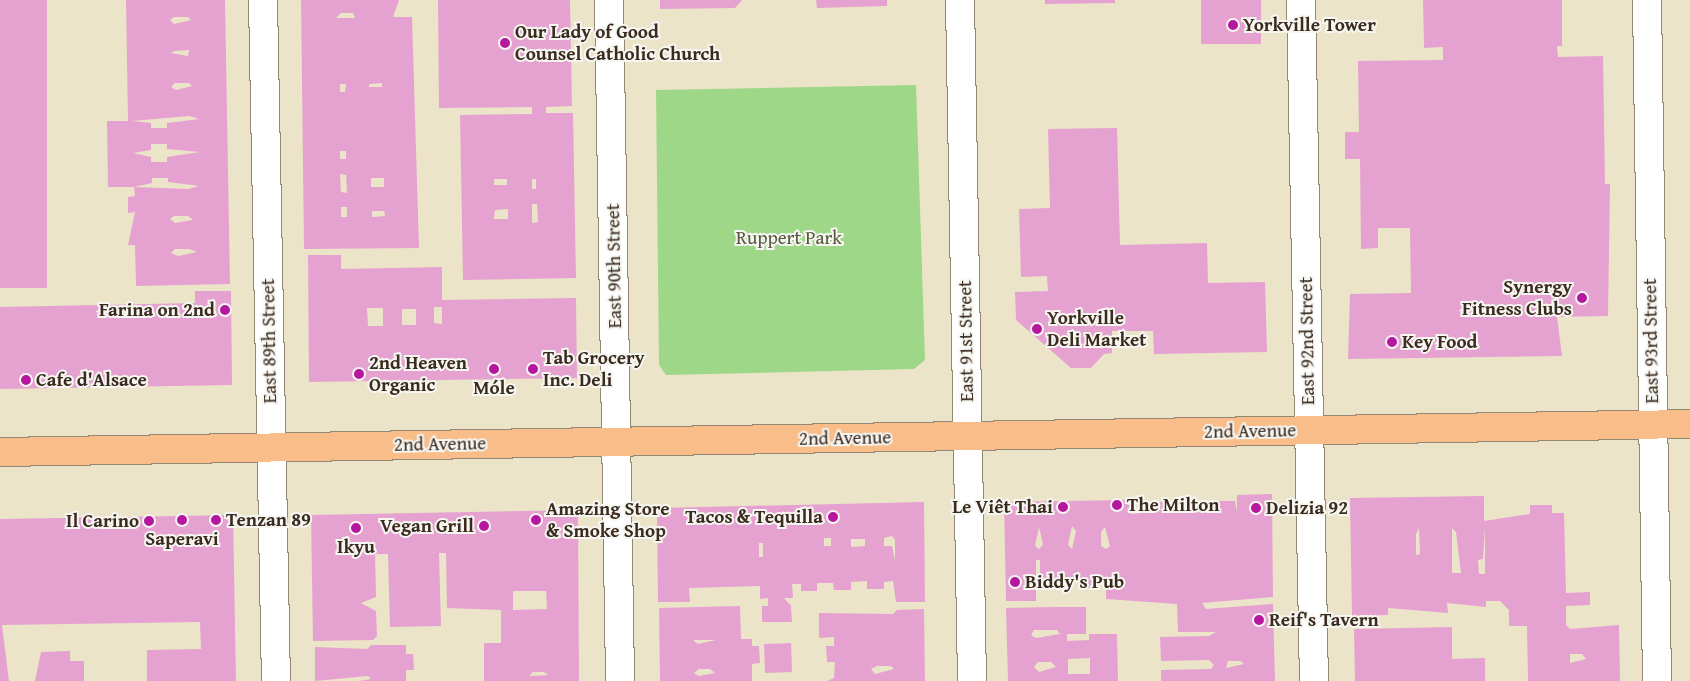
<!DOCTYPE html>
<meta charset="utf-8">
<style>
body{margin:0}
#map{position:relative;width:1690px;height:681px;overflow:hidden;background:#ece4c8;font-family:"Gentium Book Plus",serif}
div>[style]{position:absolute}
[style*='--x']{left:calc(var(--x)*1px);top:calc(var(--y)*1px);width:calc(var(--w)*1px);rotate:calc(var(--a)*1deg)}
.green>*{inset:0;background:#9fd789}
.building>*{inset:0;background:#e5a2d1;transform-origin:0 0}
.roads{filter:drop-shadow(1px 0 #948773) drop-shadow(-1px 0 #948773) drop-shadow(0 1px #948773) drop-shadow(0 -1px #948773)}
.minor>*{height:28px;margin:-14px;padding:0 14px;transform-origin:14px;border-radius:14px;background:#fff}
.major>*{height:28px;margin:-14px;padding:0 14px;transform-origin:14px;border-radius:14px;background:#f8bd89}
.dots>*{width:14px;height:14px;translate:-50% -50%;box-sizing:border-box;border:2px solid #f6f6f2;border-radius:50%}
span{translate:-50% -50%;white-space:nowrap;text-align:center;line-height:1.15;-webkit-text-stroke:4px #f6f6f2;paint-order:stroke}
.poi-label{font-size:19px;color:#3b2a1e;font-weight:700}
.left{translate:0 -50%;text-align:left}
.right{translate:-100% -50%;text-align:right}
.park-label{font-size:19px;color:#545539}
.street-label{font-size:19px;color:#3b2a1e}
</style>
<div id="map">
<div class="green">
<i style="clip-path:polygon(916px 85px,925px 360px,914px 369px,666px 375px,659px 365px,656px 90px)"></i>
</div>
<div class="building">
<i style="left:0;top:0;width:47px;height:288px"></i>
<i style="clip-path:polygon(evenodd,126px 0,225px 0,230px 284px,136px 286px,135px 245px,128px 245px,135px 212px,128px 213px,128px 197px,135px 196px,134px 187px,188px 189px,199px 186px,168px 182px,168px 178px,152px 178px,152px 183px,134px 187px,108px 187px,107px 121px,128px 121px,126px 0,174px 17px,188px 17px,191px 20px,174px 24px,170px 20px,174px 17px,126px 0,189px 50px,188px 56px,171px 53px,175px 51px,189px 50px,126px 0,175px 83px,189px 83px,192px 86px,176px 90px,171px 87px,175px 83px,126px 0,189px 116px,199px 119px,167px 123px,167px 128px,151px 128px,151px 123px,132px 121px,189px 116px,126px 0,151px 144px,167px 144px,167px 149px,200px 152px,167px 157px,167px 162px,151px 162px,151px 157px,133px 153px,151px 150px,151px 144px,126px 0,174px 216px,188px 216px,193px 220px,175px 223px,170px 219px,174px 216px,126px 0,175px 249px,189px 249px,197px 252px,178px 256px,171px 253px,175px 249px)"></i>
<i style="clip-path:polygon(evenodd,301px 0,399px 0,393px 17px,412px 17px,419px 248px,304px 249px,301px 0,341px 13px,353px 13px,355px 18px,336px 18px,341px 13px,301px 0,382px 83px,382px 87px,369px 87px,369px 84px,382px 83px,301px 0,340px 84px,346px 84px,345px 92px,340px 92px,340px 84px,301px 0,340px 151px,346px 151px,346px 159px,340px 159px,340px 151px,301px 0,340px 174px,346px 175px,347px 193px,341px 192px,340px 174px,301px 0,371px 178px,384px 178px,384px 187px,371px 187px,371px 178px,301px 0,341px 207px,347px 207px,347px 217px,341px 217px,341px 207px,301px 0,372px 211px,384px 211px,385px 216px,372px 217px,372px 211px)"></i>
<i style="clip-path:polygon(evenodd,438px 0,570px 0,572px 106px,546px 107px,546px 113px,573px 113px,576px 278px,463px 280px,460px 115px,532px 114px,532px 107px,439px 108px,438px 0,494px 179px,507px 179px,507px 185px,494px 185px,494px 179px,438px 0,532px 179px,536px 179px,536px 189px,532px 189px,532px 179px,438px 0,532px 204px,537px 204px,538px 222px,532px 223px,532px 204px,438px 0,508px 209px,508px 219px,494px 219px,495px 210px,508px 209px)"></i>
<i style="clip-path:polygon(660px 0,742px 0,735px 8px,660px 9px)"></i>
<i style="clip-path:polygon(816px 0,887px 0,887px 6px,817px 8px)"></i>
<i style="clip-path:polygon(1045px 0,1115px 0,1115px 3px,1045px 4px)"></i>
<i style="left:1201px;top:0;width:60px;height:44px"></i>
<i style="clip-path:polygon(1423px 0,1562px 0,1562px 46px,1557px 46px,1558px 57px,1603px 56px,1605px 184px,1610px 184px,1608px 316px,1557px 317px,1562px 356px,1348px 359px,1350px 294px,1411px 293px,1410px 228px,1378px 228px,1378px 248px,1361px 249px,1360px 159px,1345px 159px,1345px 132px,1359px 132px,1358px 61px,1443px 60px,1443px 47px,1424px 48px)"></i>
<i style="clip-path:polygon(1117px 128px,1120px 245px,1207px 243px,1208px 283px,1265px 282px,1267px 352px,1154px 354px,1153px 331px,1112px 331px,1112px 353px,1104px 354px,1091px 368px,1071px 368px,1016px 320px,1015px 292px,1048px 291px,1047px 276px,1021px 277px,1019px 209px,1050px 208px,1048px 129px)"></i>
<i style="clip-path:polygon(evenodd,308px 255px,341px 255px,341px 269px,442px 267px,442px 300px,576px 298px,577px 378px,309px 382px,308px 255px,434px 307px,442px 307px,442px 324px,434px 323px,434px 307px,308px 255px,367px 308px,383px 308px,383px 326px,368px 326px,367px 308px,308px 255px,402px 309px,416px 309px,416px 325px,402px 325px,402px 309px)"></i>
<i style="clip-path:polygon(195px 291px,231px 291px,232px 385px,0 389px,0 307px,195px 303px)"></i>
<i style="clip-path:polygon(evenodd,1272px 494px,1273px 597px,1202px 603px,1206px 609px,1273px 604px,1275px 681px,1161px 681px,1161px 670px,1211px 669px,1214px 665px,1209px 660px,1161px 661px,1160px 637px,1209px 636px,1216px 632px,1178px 632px,1177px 604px,1106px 599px,1106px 581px,1089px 588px,1083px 582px,1065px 582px,1060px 588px,1040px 582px,1040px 560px,1036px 560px,1036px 601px,1006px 601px,1004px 502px,1130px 500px,1131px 514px,1141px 513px,1141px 502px,1172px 502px,1172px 513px,1205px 512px,1205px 501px,1235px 501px,1237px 512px,1237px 495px,1272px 494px,1072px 526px,1076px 531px,1072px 549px,1068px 545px,1072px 526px,1272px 494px,1039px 527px,1043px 545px,1039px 549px,1035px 546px,1039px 527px,1272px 494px,1105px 527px,1110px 546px,1106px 549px,1101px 546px,1101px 532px,1105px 527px,1272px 494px,1228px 661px,1241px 661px,1244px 664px,1226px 668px,1228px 661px)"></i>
<i style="clip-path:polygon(evenodd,1484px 496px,1484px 521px,1530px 514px,1530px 505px,1552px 505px,1552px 513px,1564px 513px,1566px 593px,1590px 592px,1590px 605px,1566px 606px,1566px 625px,1570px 629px,1619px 625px,1620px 681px,1528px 681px,1527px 626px,1509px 626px,1509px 610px,1500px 601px,1486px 601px,1486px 607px,1447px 603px,1448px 613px,1388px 608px,1388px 615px,1352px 616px,1350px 498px,1484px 496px,1485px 527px,1485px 574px,1479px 574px,1478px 560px,1483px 559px,1485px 527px,1484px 496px,1419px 528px,1420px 554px,1416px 555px,1416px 534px,1419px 528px,1484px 496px,1452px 528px,1456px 532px,1461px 573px,1452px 573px,1452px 528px,1484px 496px,1570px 654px,1582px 654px,1586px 659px,1570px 663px,1570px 654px)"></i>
<i style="clip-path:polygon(evenodd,924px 502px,925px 602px,896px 602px,893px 581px,884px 582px,884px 589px,867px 589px,867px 581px,851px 582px,851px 590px,834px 590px,833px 583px,817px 583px,817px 591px,801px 591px,801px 584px,792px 584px,793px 598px,784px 598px,791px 606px,792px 622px,762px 622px,762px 606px,768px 606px,768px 598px,760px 599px,760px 586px,689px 588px,690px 602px,658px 602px,657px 508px,924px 502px,892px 536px,895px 540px,895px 561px,892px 546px,884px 546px,884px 538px,892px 536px,924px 502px,824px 538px,831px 538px,831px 546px,824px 546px,824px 538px,924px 502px,851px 539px,865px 539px,865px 546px,851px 547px,851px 539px,924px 502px,759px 543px,763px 543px,763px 557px,759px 557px,759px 543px)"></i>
<i style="clip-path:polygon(evenodd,578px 510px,579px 681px,484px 681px,484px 643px,501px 643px,501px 610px,447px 608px,446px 553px,439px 553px,441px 626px,390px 627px,388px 554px,375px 554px,376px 597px,361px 603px,376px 611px,377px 636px,373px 640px,313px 641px,311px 515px,578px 510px,513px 591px,546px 591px,547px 609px,513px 610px,513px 591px,578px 510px,533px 672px,544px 672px,548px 675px,529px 676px,533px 672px)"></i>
<i style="clip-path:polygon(233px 515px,236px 681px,147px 681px,147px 650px,201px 649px,200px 622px,2px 625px,9px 681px,0 681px,0 519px)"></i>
<i style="clip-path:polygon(evenodd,740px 606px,741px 639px,752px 639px,752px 646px,759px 646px,760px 663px,752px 664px,752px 681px,660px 681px,659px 608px,740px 606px,693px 640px,716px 640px,698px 644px,693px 640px,740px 606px,699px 669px,710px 669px,715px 673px,699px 676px,694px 673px,699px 669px)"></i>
<i style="clip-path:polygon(evenodd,1056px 607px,1086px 607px,1086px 634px,1067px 634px,1067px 641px,1089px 640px,1089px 634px,1117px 634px,1118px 681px,1008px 681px,1006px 608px,1056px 607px,1034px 630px,1057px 630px,1060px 634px,1036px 638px,1031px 635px,1034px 630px,1056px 607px,1090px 658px,1090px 674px,1068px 674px,1068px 659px,1090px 658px,1056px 607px,1038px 662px,1051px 662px,1056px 667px,1039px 672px,1034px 667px,1038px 662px)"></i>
<i style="clip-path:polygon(evenodd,924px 609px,925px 681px,827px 681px,834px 678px,835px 662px,827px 662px,826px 646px,834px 646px,834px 637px,819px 638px,819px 613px,893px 614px,897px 610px,924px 609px,877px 666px,891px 666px,894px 669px,875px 674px,871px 669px,877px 666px)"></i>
<i style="clip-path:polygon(1452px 627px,1452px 659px,1485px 658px,1485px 681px,1355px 681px,1354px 629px)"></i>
<i style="left:791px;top:643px;width:29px;height:27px;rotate:88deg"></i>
<i style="clip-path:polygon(371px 645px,406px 645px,406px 654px,413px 654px,414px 670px,406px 670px,406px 681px,359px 681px,371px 679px,368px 676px,315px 681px,315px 647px,367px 649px)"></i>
<i style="clip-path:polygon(70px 651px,70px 661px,84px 661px,84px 681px,35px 681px,41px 652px)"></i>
</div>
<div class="roads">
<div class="minor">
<i style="--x:263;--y:0;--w:681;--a:88.91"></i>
<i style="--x:609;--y:0;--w:681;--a:89.07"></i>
<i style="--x:960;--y:0;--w:681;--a:88.99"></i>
<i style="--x:1301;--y:0;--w:681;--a:88.91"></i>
<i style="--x:1647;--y:0;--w:681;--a:89.16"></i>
</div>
<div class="major">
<i style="--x:0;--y:452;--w:1690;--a:-0.95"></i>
</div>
</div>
<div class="dots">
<i style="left:1233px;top:25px;background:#b5179e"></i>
<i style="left:505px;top:43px;background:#b5179e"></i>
<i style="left:1582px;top:298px;background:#b5179e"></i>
<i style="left:225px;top:310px;background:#b5179e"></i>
<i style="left:1037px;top:329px;background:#b5179e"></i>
<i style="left:1392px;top:342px;background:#b5179e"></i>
<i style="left:494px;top:369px;background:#b5179e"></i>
<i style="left:533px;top:369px;background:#b5179e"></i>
<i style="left:359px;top:374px;background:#b5179e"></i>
<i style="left:26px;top:380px;background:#b5179e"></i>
<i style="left:1117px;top:505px;background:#b5179e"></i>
<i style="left:1063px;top:507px;background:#b5179e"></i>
<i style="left:1256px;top:508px;background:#b5179e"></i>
<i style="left:833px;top:517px;background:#b5179e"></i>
<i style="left:182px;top:520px;background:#b5179e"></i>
<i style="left:216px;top:520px;background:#b5179e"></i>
<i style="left:536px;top:520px;background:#b5179e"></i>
<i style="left:149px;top:521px;background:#b5179e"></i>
<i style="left:484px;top:526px;background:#b5179e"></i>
<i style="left:356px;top:528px;background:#b5179e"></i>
<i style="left:1015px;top:582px;background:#b5179e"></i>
<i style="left:1259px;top:620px;background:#b5179e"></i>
</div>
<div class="poi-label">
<span class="left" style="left:1243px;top:25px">Yorkville Tower</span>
<span class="left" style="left:515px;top:43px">Our Lady of Good<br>Counsel Catholic Church</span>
<span class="right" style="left:1572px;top:298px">Synergy<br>Fitness Clubs</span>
<span class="right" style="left:215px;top:310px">Farina on 2nd</span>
<span class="left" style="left:1047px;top:329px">Yorkville<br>Deli Market</span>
<span class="left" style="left:1402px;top:342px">Key Food</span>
<span class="left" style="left:543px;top:369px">Tab Grocery<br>Inc. Deli</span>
<span class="left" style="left:369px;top:374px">2nd Heaven<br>Organic</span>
<span class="left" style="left:36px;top:380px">Cafe d'Alsace</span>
<span style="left:494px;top:388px">Móle</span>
<span class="left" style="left:1127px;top:505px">The Milton</span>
<span class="right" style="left:1053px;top:507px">Le Viêt Thai</span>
<span class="left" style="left:1266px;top:508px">Delizia 92</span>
<span class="left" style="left:546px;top:520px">Amazing Store<br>&amp; Smoke Shop</span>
<span class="right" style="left:823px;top:517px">Tacos &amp; Tequilla</span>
<span class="left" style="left:226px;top:520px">Tenzan 89</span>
<span class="right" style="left:139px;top:521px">Il Carino</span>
<span class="right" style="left:474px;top:526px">Vegan Grill</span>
<span style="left:182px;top:539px">Saperavi</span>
<span style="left:356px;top:547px">Ikyu</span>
<span class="left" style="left:1025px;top:582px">Biddy's Pub</span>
<span class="left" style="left:1269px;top:620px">Reif's Tavern</span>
</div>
<div class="park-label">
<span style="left:789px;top:238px">Ruppert Park</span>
</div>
<div class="street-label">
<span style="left:614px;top:266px;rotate:-91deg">East 90th Street</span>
<span style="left:269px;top:341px;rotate:-91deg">East 89th Street</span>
<span style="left:966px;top:341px;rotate:-91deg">East 91st Street</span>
<span style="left:1307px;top:341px;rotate:-91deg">East 92nd Street</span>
<span style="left:1651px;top:341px;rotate:-91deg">East 93rd Street</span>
<span style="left:1250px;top:431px;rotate:-1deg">2nd Avenue</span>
<span style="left:845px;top:438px;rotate:-1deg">2nd Avenue</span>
<span style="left:440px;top:444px;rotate:-1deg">2nd Avenue</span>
</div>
</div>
